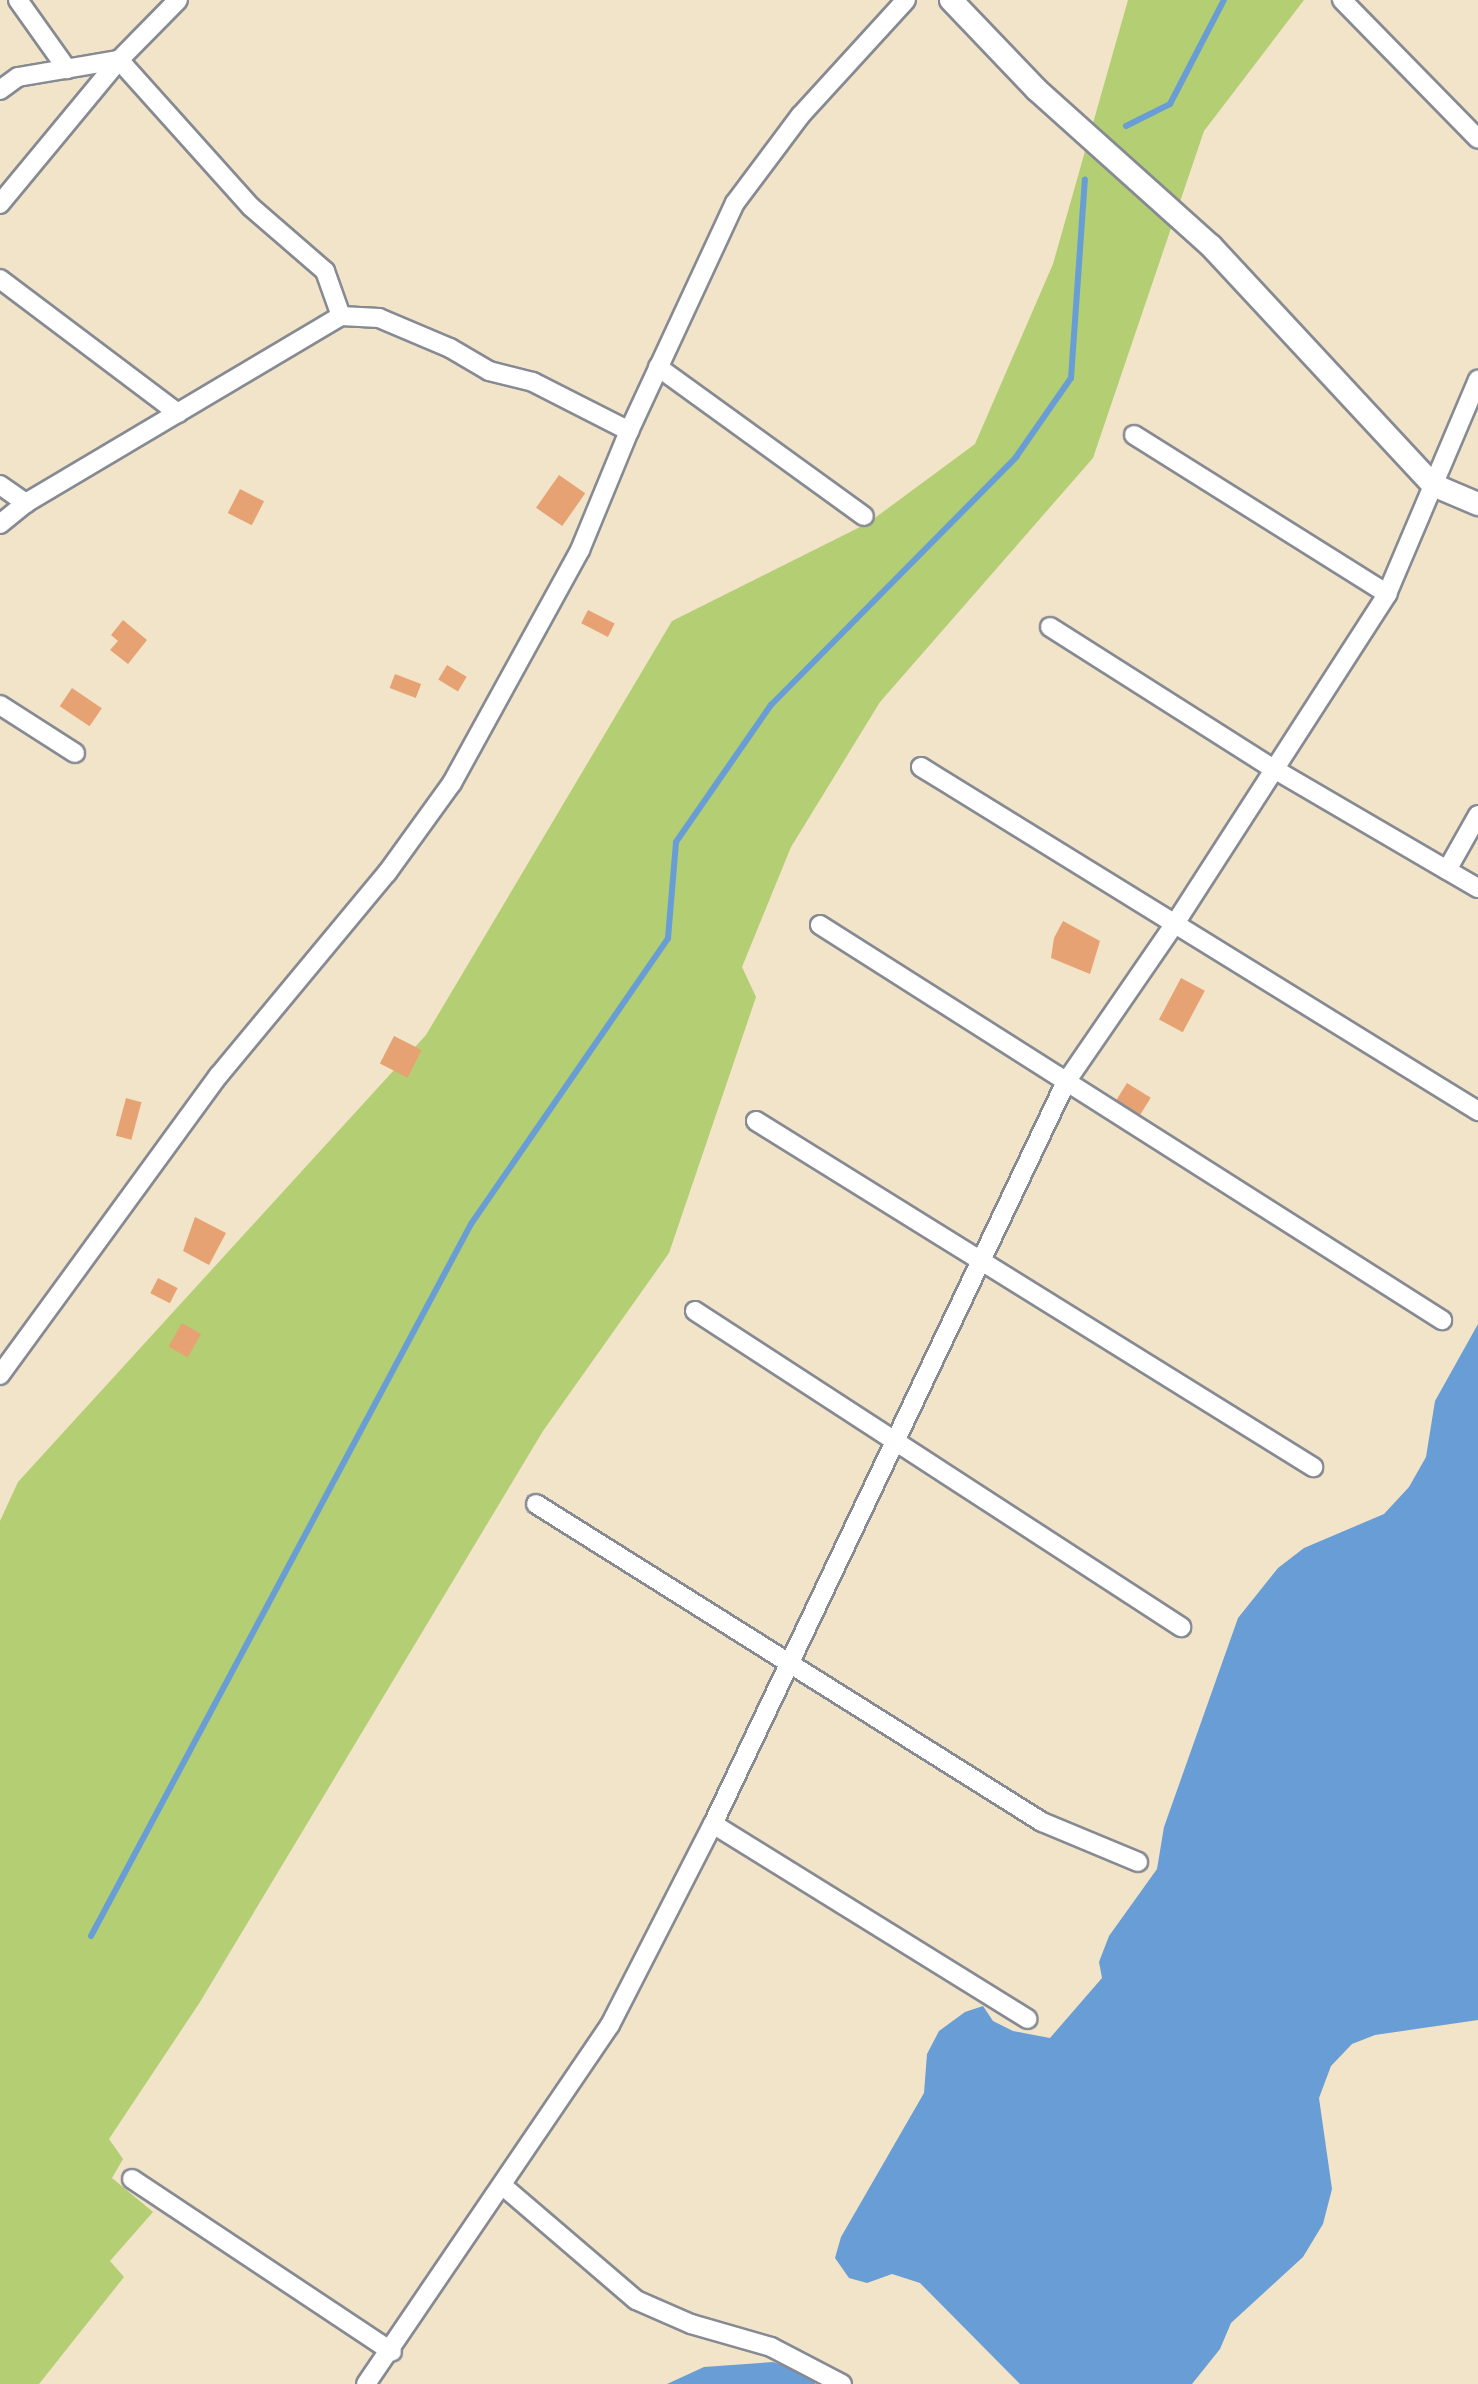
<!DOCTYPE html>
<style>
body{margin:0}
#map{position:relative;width:1478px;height:2384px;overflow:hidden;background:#f2e4c8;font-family:"Gochi Hand",sans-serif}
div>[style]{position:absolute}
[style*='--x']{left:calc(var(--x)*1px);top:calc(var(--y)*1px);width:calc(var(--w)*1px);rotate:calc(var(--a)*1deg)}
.green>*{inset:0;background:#b3ce73}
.water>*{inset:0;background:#699dd5}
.stream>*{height:6px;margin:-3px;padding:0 3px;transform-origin:3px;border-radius:3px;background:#699dd5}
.building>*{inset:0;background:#e7a274;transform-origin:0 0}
.roads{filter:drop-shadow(2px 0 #868a93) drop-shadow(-2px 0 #868a93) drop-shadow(0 2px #868a93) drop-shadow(0 -2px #868a93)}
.minor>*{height:18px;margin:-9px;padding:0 9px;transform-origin:9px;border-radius:9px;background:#fff}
.tertiary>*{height:22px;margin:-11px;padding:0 11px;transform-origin:11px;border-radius:11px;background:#fff}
span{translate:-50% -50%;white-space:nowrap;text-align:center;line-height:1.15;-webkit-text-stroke:8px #fff;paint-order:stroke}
</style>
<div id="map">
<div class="green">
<i style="clip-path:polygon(1128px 0,1304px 0,1204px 131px,1093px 458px,880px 702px,791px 847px,742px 967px,756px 997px,669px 1253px,543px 1431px,200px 2002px,109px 2139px,123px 2159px,112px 2178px,153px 2212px,110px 2261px,124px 2277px,39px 2384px,0 2384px,0 1521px,18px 1482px,426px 1035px,672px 621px,868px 523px,975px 444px,1053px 264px)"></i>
</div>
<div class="water">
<i style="clip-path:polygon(1478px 1324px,1478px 2020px,1375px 2035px,1352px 2044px,1331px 2066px,1319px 2098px,1332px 2189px,1323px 2224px,1303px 2257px,1231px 2323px,1220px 2349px,1192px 2384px,1020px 2384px,920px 2283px,892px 2274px,867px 2283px,849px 2278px,835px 2258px,841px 2237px,924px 2093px,927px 2054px,939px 2031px,965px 2012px,983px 2006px,993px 2021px,1013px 2031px,1050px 2038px,1102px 1978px,1099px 1962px,1109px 1936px,1157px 1869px,1164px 1827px,1238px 1618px,1278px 1568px,1304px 1548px,1384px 1514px,1409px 1487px,1426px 1457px,1435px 1401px)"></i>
<i style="clip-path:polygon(773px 2362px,817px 2377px,815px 2384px,667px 2384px,704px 2367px)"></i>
</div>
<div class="stream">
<i style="--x:1126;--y:126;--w:49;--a:-26.6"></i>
<i style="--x:1170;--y:104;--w:117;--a:-62.6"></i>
<i style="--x:91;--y:1936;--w:807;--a:-61.91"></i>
<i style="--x:471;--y:1224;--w:347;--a:-55.4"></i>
<i style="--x:668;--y:938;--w:96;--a:-85.2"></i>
<i style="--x:676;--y:842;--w:167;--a:-55.3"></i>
<i style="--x:771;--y:705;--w:349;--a:-45.3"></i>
<i style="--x:1016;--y:457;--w:96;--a:-55.2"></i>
<i style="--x:1071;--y:378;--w:199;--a:-86"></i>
</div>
<div class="building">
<i style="left:559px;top:475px;width:32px;height:40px;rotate:35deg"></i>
<i style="left:240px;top:489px;width:27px;height:27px;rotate:27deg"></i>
<i style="left:588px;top:610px;width:30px;height:15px;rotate:27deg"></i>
<i style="clip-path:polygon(123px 620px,147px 640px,128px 664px,110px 650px,118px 641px,111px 635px)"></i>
<i style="left:447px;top:665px;width:23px;height:17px;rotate:31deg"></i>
<i style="left:395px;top:674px;width:28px;height:15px;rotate:21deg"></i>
<i style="left:72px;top:688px;width:36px;height:22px;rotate:34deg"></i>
<i style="clip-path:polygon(1063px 921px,1100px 941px,1090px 974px,1051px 958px,1054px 938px)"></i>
<i style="left:1181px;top:978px;width:27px;height:47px;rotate:28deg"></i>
<i style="left:394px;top:1036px;width:31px;height:31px;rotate:27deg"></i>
<i style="left:1127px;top:1083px;width:28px;height:29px;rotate:32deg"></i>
<i style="left:126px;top:1098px;width:16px;height:39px;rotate:15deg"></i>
<i style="clip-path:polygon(195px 1217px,226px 1233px,209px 1265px,183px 1251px)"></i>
<i style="left:158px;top:1278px;width:22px;height:17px;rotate:27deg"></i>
<i style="left:182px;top:1323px;width:22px;height:27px;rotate:30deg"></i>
</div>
<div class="roads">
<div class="minor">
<i style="--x:18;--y:0;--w:85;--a:54.6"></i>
<i style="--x:1342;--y:0;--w:194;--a:45.6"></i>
<i style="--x:0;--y:90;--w:22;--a:-36"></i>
<i style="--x:18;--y:77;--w:102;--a:-9.6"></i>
<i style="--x:119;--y:60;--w:187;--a:129.6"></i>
<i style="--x:0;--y:279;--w:223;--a:37"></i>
<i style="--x:341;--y:316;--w:38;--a:3"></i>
<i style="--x:379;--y:318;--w:77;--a:22.9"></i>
<i style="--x:450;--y:348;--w:45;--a:30.5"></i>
<i style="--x:489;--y:371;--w:45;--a:14"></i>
<i style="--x:533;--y:382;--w:108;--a:27"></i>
<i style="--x:658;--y:367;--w:254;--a:35.9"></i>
<i style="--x:1134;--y:435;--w:299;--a:32.1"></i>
<i style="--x:0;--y:485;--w:32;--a:35"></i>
<i style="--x:0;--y:524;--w:33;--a:-39"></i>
<i style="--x:26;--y:503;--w:366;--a:-30.7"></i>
<i style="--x:341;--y:316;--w:48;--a:-109.6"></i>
<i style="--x:325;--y:271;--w:98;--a:-139.1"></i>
<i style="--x:251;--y:207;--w:198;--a:-131.9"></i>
<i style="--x:119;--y:60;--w:84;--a:-45.5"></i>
<i style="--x:1050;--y:627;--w:265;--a:32.4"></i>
<i style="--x:1274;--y:769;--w:236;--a:30.3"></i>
<i style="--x:0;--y:705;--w:89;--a:32.6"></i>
<i style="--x:921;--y:767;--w:655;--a:31.7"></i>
<i style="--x:1447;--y:870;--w:63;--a:-60.6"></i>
<i style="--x:820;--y:925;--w:737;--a:32.42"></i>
<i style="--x:756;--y:1121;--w:656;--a:31.85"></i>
<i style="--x:695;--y:1311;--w:580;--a:33.03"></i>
<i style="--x:0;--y:1375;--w:371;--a:-53.9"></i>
<i style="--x:219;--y:1075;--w:263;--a:-50.3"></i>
<i style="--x:387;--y:873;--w:111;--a:-54.2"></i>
<i style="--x:452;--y:783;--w:266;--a:-61.2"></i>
<i style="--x:580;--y:550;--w:129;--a:-67.6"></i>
<i style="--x:629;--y:431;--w:251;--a:-65.1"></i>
<i style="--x:735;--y:203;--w:109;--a:-53.2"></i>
<i style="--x:800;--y:116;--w:157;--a:-47.6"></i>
<i style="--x:536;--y:1504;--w:598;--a:32.15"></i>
<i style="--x:1042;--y:1822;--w:104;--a:22.6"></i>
<i style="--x:713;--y:1824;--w:370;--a:31.8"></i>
<i style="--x:132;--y:2179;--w:312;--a:33.6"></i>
<i style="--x:503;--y:2186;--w:175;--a:40.6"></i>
<i style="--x:636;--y:2300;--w:60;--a:23.6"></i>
<i style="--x:691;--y:2324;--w:83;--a:16"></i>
<i style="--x:771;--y:2347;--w:80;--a:27.5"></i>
<i style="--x:366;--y:2384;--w:434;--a:-55.8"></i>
<i style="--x:610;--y:2025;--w:226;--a:-62.9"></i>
<i style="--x:713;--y:1824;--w:822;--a:-64.56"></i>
<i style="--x:1066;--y:1082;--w:191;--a:-55.5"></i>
<i style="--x:1174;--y:925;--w:394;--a:-57.2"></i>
<i style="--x:1387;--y:594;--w:233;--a:-67"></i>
</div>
<div class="tertiary">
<i style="--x:951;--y:0;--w:124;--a:46.3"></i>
<i style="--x:1037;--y:90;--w:234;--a:41.9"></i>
<i style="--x:1211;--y:246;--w:326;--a:47.1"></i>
<i style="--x:1433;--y:485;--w:49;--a:22.9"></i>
</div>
</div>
</div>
